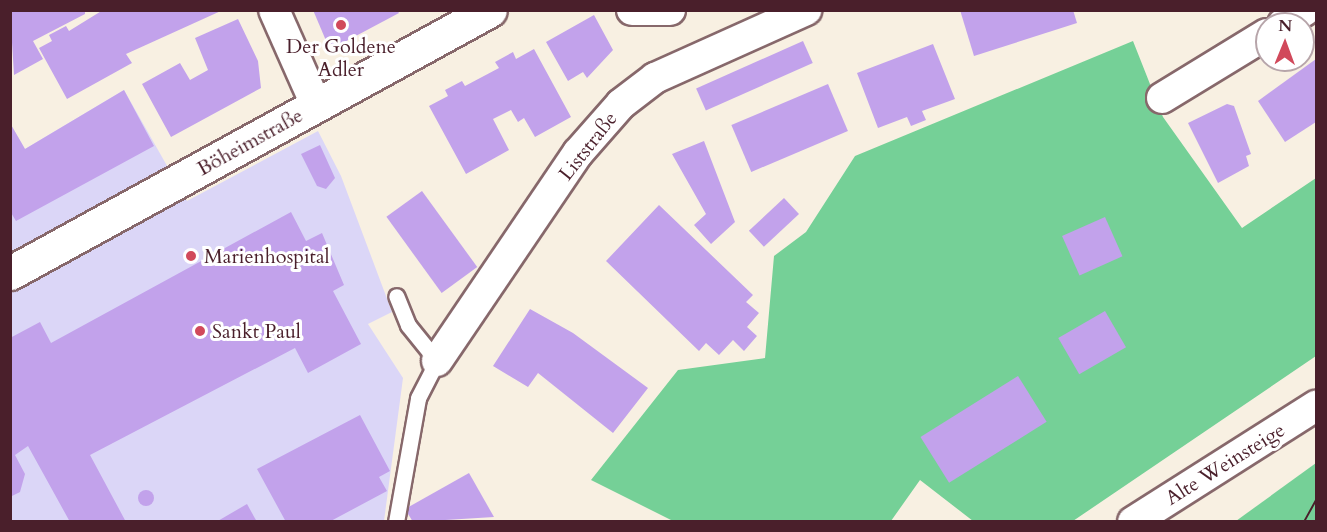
<!DOCTYPE html>
<meta charset="utf-8">
<style>
body{margin:0}
#map{position:relative;width:1327px;height:532px;overflow:hidden;background:#f8f0e2;font-family:Cardo,serif}
div>[style]{position:absolute}
[style*='--x']{left:calc(var(--x)*1px);top:calc(var(--y)*1px);width:calc(var(--w)*1px);rotate:calc(var(--a)*1deg)}
.built>*{inset:0;background:#dbd6f7}
.green>*{inset:0;background:#75d097}
.building>*{inset:0;background:#c2a2eb;transform-origin:0 0}
.round{border-radius:50%}
.roads{filter:drop-shadow(2px 0 #87686b) drop-shadow(-2px 0 #87686b) drop-shadow(0 2px #87686b) drop-shadow(0 -2px #87686b)}
.service>*{height:15px;margin:-7.5px;padding:0 7.5px;transform-origin:7.5px;border-radius:7.5px;background:#fff}
.minor>*{height:30px;margin:-15px;padding:0 15px;transform-origin:15px;border-radius:15px;background:#fff}
.tertiary>*{height:33px;margin:-16.5px;padding:0 16.5px;transform-origin:16.5px;border-radius:16.5px;background:#fff}
.tram>*{height:1.5px;margin:-0.75px;padding:0 0.75px;transform-origin:0.75px;border-radius:0.75px;background:#4a1f2b}
.dots>*{width:16px;height:16px;translate:-50% -50%;box-sizing:border-box;border:3px solid #fff;border-radius:50%}
span{translate:-50% -50%;white-space:nowrap;text-align:center;line-height:1.15;-webkit-text-stroke:6px #fff;paint-order:stroke}
.poi-label{font-size:20px;color:#4a1f2b}
.left{translate:0 -50%;text-align:left}
.street-label{font-size:20px;color:#4a1f2b}
.frame{position:absolute;inset:0;border:12px solid #4a1f2b;pointer-events:none}
.north{position:absolute;left:1255px;top:12px;width:60px;height:60px;box-sizing:border-box;background:#fff;border:2px solid #b7a5aa;border-radius:50%;rotate:1deg;font-size:16px;font-weight:700;line-height:24px;text-align:center;color:#4a1f2b}
.north::after{content:'';display:block;margin:auto;width:21px;height:27px;background:#d1495b;clip-path:polygon(50% 0,100% 100%,50% 72%,0 100%)}
</style>
<div id="map">
<div class="built">
<i style="clip-path:polygon(124px 90px,187px 201px,318px 131px,341px 176px,392px 312px,368px 324px,403px 378px,384px 521px,11px 521px,10px 123px,25px 149px)"></i>
</div>
<div class="green">
<i style="clip-path:polygon(1133px 41px,1163px 117px,1242px 228px,1316px 178px,1316px 356px,1073px 521px,973px 521px,920px 480px,891px 521px,673px 521px,591px 480px,678px 370px,765px 358px,774px 256px,806px 232px,855px 156px)"></i>
<i style="clip-path:polygon(1316px 463px,1316px 521px,1236px 521px)"></i>
</div>
<div class="building">
<i style="clip-path:polygon(10px 10px,85px 10px,85px 14px,33px 41px,43px 59px,14px 75px)"></i>
<i style="clip-path:polygon(103px 10px,223px 10px,126px 54px,132px 63px,67px 99px,39px 48px,52px 41px,49px 35px,66px 26px,69px 31px)"></i>
<i style="clip-path:polygon(313px 10px,397px 10px,399px 13px,337px 46px,327px 43px)"></i>
<i style="clip-path:polygon(960px 10px,1073px 10px,1077px 23px,974px 56px)"></i>
<i style="clip-path:polygon(594px 15px,613px 50px,587px 78px,583px 72px,568px 81px,546px 42px)"></i>
<i style="clip-path:polygon(238px 19px,258px 61px,261px 88px,171px 137px,142px 84px,180px 63px,190px 80px,208px 70px,195px 38px)"></i>
<i style="left:803px;top:41px;width:24px;height:117px;rotate:66deg"></i>
<i style="clip-path:polygon(933px 44px,955px 99px,922px 111px,926px 120px,911px 126px,907px 117px,878px 128px,857px 73px)"></i>
<i style="clip-path:polygon(534px 49px,571px 117px,535px 137px,524px 118px,518px 122px,511px 110px,493px 119px,509px 150px,466px 174px,429px 106px,448px 96px,445px 90px,462px 81px,465px 86px,499px 68px,495px 62px,513px 52px,516px 59px)"></i>
<i style="clip-path:polygon(1316px 59px,1316px 122px,1285px 142px,1258px 101px)"></i>
<i style="left:828px;top:84px;width:51px;height:105px;rotate:67deg"></i>
<i style="clip-path:polygon(124px 90px,154px 146px,16px 221px,10px 211px,10px 123px,25px 149px)"></i>
<i style="clip-path:polygon(1227px 104px,1234px 106px,1251px 154px,1246px 156px,1249px 166px,1218px 183px,1188px 123px)"></i>
<i style="clip-path:polygon(704px 141px,735px 222px,711px 244px,694px 225px,706px 214px,672px 154px)"></i>
<i style="clip-path:polygon(320px 145px,335px 178px,326px 189px,317px 186px,301px 154px)"></i>
<i style="left:422px;top:191px;width:94px;height:44px;rotate:54deg"></i>
<i style="left:784px;top:198px;width:22px;height:48px;rotate:47deg"></i>
<i style="clip-path:polygon(659px 205px,753px 295px,746px 302px,759px 313px,747px 327px,757px 336px,744px 351px,733px 340px,719px 355px,706px 343px,699px 351px,606px 261px)"></i>
<i style="clip-path:polygon(291px 212px,306px 241px,322px 233px,344px 285px,333px 291px,361px 344px,308px 373px,295px 348px,90px 455px,126px 522px,70px 522px,28px 446px,15px 455px,25px 474px,20px 492px,10px 497px,10px 338px,40px 322px,51px 343px)"></i>
<i style="left:1105px;top:217px;width:43px;height:47px;rotate:66deg"></i>
<i style="clip-path:polygon(530px 309px,573px 333px,648px 388px,613px 433px,538px 373px,528px 387px,493px 366px)"></i>
<i style="left:1105px;top:311px;width:42px;height:54px;rotate:60deg"></i>
<i style="left:1018px;top:376px;width:54px;height:115px;rotate:58deg"></i>
<i style="clip-path:polygon(360px 415px,390px 471px,379px 477px,387px 491px,329px 522px,286px 522px,257px 469px)"></i>
<i style="clip-path:polygon(469px 473px,494px 517px,413px 522px,405px 509px)"></i>
<i class="round" style="left:138px;top:490px;width:16px;height:16px"></i>
<i style="clip-path:polygon(247px 504px,257px 522px,216px 522px)"></i>
</div>
<div class="roads">
<div class="service">
<i style="--x:396;--y:522;--w:126;--a:-79.9"></i>
<i style="--x:418;--y:398;--w:42;--a:-62.8"></i>
<i style="--x:437;--y:361;--w:46;--a:-128.9"></i>
<i style="--x:408;--y:325;--w:31;--a:-112"></i>
</div>
<div class="minor">
<i style="--x:274;--y:10;--w:104;--a:66.1"></i>
<i style="--x:632;--y:10;--w:38;--a:0"></i>
<i style="--x:1283;--y:24;--w:26;--a:-32"></i>
<i style="--x:1162;--y:98;--w:123;--a:-31.4"></i>
<i style="--x:437;--y:361;--w:251;--a:-55.9"></i>
<i style="--x:578;--y:153;--w:65;--a:-48.7"></i>
<i style="--x:621;--y:104;--w:43;--a:-37.4"></i>
<i style="--x:655;--y:78;--w:166;--a:-24.2"></i>
<i style="--x:1133;--y:522;--w:217;--a:-32.4"></i>
</div>
<div class="tertiary">
<i style="--x:10;--y:273;--w:547;--a:-28.72"></i>
</div>
</div>
<div class="tram">
<i style="--x:1304;--y:522;--w:25;--a:-61"></i>
</div>
<div class="dots">
<i style="left:341px;top:25px;background:#d1495b"></i>
<i style="left:191px;top:256px;background:#d1495b"></i>
<i style="left:200px;top:331px;background:#d1495b"></i>
</div>
<div class="poi-label">
<span style="left:341px;top:58px">Der Goldene<br>Adler</span>
<span class="left" style="left:204px;top:256px">Marienhospital</span>
<span class="left" style="left:212px;top:331px">Sankt Paul</span>
</div>
<div class="street-label">
<span style="left:250px;top:142px;rotate:-29deg">Böheimstraße</span>
<span style="left:588px;top:146px;rotate:-52deg">Liststraße</span>
<span style="left:1225px;top:464px;rotate:-32deg">Alte Weinsteige</span>
</div>
<div class="frame"></div>
<div class="north">N</div>
</div>
